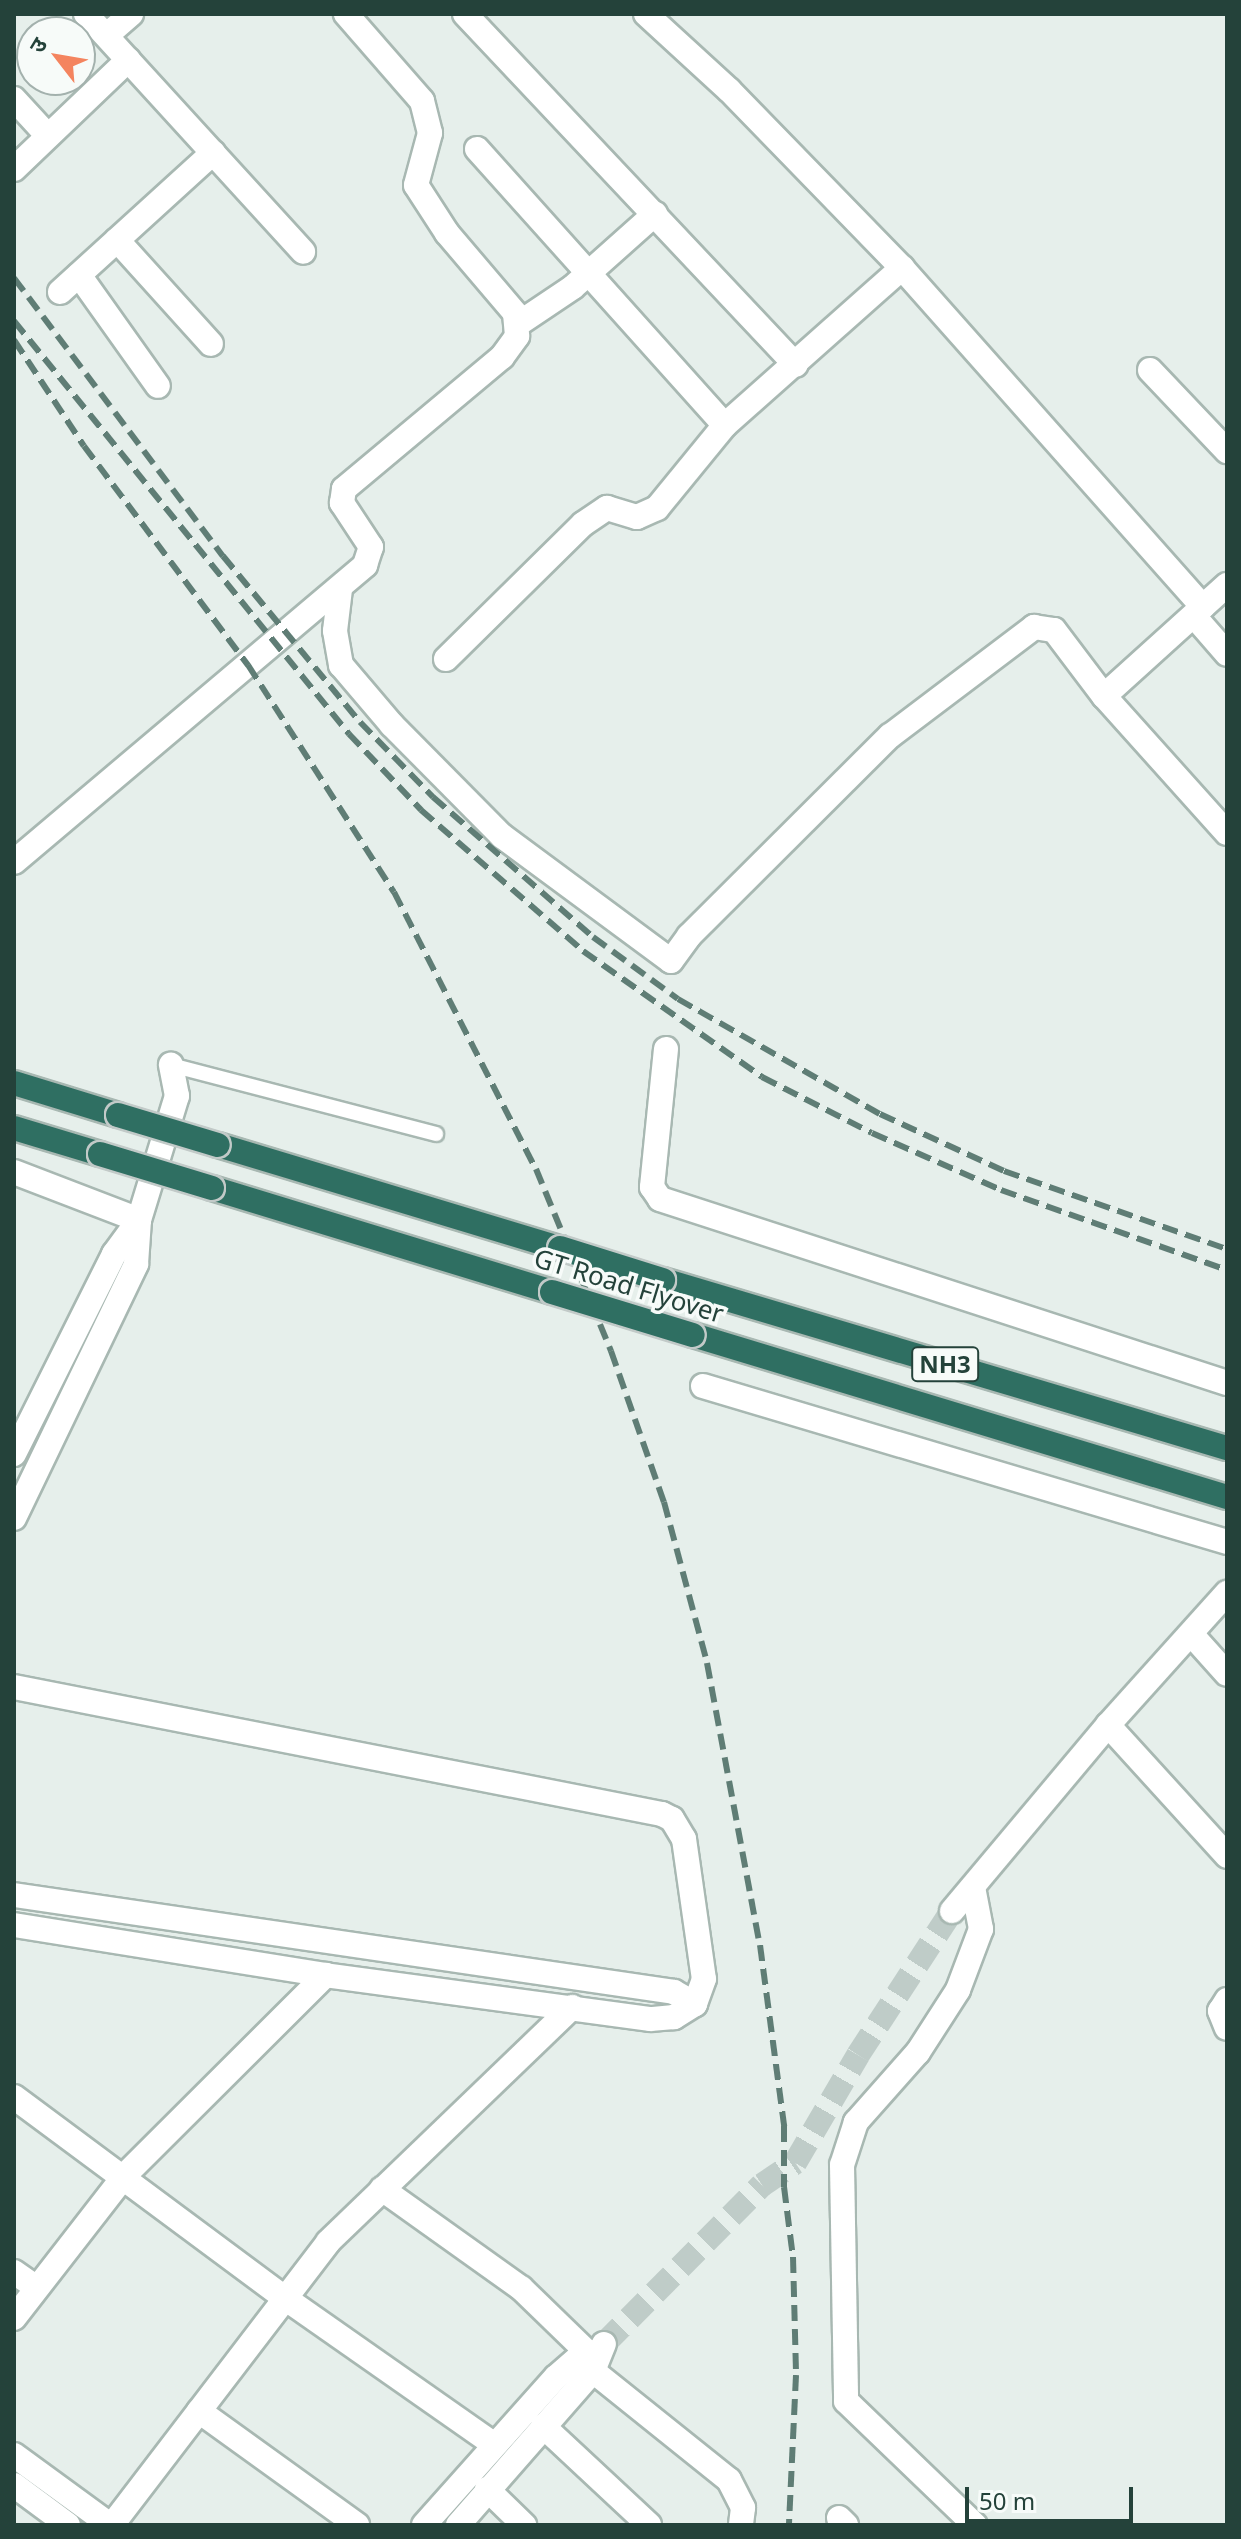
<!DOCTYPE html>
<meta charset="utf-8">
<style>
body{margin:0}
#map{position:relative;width:1241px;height:2539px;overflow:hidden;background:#e6efeb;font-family:"Noto Sans","Noto Sans Devanagari",sans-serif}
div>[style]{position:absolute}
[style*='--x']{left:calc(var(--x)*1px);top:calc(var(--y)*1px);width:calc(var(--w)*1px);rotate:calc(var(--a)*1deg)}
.secondary-tunnel>*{height:24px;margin-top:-12px;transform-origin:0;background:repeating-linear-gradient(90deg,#bfccc8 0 24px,transparent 0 36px)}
.roads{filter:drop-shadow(2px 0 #a8b8b2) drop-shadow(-2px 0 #a8b8b2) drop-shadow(0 2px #a8b8b2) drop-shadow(0 -2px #a8b8b2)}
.lane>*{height:14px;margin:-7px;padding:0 7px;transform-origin:7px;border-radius:7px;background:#fff}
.street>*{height:24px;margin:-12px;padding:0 12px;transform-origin:12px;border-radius:12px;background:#fff}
.secondary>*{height:24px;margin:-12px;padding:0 12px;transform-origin:12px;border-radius:12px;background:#fff}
.highway>*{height:24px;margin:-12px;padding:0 12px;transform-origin:12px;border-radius:12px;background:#2f6f62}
.rail>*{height:6px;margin-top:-3px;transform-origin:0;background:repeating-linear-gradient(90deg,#5f7d75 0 16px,transparent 0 24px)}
.bridges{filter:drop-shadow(2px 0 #c2cac8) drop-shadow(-2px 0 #c2cac8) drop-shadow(0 2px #c2cac8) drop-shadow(0 -2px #c2cac8)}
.highway-bridge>*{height:24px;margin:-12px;padding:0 12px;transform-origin:12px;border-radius:12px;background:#2f6f62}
span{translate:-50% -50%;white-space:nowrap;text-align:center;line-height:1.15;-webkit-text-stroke:7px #f7fbf9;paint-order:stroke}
.shield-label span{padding:2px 6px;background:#f7fbf9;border:2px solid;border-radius:6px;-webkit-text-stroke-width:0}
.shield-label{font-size:24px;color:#24423a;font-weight:700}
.street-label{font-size:26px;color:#24423a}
.frame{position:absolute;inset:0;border:16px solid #24423a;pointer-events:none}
.north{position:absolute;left:16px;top:16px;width:80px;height:80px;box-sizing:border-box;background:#f7fbf9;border:2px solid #a3b1ad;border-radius:50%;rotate:301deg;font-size:22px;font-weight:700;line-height:32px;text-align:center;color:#24423a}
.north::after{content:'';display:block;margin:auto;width:28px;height:36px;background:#f4845f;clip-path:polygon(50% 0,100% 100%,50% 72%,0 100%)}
.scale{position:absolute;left:965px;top:2487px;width:168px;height:36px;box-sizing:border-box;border:4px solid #24423a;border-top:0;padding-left:10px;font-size:24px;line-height:28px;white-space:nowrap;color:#24423a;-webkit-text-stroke:6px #f7fbf9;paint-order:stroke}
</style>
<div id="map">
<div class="secondary-tunnel">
<i style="--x:604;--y:2344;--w:224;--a:-45.2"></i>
<i style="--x:762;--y:2185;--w:40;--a:-34"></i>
<i style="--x:795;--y:2163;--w:125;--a:-59.7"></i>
<i style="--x:858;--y:2055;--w:172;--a:-56.9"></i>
</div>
<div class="roads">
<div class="lane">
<i style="--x:171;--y:1065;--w:274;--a:14.6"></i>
</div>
<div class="street">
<i style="--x:86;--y:14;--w:322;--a:47.6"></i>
<i style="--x:465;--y:14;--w:482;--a:46.7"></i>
<i style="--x:646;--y:14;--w:113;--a:42.5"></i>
<i style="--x:729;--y:90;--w:248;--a:45.8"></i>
<i style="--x:902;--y:268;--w:453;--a:48.4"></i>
<i style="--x:107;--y:35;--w:32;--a:-41"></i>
<i style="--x:14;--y:99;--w:50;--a:47.4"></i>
<i style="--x:477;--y:149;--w:371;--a:48.1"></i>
<i style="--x:14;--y:169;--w:158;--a:-43.7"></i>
<i style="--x:117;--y:240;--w:140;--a:47.9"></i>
<i style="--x:79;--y:275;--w:136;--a:54.6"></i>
<i style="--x:60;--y:292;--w:207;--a:-42.3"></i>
<i style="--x:518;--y:324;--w:66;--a:-33.9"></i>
<i style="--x:573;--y:287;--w:110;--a:-41.7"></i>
<i style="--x:1150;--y:370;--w:112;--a:46.5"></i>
<i style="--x:340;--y:589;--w:42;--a:96.8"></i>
<i style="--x:335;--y:631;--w:35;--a:80"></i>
<i style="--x:341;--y:665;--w:79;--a:49.6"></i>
<i style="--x:392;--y:725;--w:156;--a:45.3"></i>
<i style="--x:502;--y:836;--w:210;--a:36.5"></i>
<i style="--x:671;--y:961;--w:31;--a:-54"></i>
<i style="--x:689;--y:936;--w:284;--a:-44.9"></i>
<i style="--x:890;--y:736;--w:181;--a:-37.1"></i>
<i style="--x:1034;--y:627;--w:20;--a:9"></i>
<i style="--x:1054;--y:630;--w:83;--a:52.9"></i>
<i style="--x:1104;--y:696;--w:184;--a:48.1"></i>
<i style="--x:1194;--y:616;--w:50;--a:49"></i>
<i style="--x:446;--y:659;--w:192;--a:-44.6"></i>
<i style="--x:583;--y:524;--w:29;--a:-34"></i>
<i style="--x:607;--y:508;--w:31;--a:17"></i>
<i style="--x:637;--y:517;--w:22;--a:-24"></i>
<i style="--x:657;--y:508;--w:107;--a:-50.7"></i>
<i style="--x:725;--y:425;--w:237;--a:-41.6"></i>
<i style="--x:1104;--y:696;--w:166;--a:-42.1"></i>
<i style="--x:14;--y:862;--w:460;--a:-40.2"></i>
<i style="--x:365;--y:565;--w:19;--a:-72"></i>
<i style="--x:371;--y:547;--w:53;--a:-123.4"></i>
<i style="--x:342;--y:503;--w:14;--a:-82"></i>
<i style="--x:344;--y:489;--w:206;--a:-39.9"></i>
<i style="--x:502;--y:357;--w:26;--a:-54"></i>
<i style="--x:517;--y:336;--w:23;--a:-95"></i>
<i style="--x:515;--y:313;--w:105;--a:-130.4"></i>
<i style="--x:447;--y:233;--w:57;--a:-122.9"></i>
<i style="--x:416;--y:185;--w:54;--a:-74.9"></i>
<i style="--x:430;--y:133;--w:33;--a:-104"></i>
<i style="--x:422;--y:101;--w:116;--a:-131.1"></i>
<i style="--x:666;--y:1049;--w:139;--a:95.8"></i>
<i style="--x:652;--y:1187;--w:14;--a:56"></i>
<i style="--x:660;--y:1199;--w:596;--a:17.98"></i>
<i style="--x:703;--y:1386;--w:547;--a:16.58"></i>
<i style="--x:1192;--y:1635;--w:52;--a:48.1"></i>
<i style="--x:14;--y:1687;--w:660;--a:11.09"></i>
<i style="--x:662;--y:1814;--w:11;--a:27"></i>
<i style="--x:672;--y:1819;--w:23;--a:59"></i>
<i style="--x:684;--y:1839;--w:141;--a:81.9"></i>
<i style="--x:704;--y:1979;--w:27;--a:110"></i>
<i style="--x:695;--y:2004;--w:25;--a:148"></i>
<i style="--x:674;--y:2017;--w:24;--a:175"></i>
<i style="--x:650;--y:2019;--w:327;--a:-172.3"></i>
<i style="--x:326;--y:1975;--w:316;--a:-170.9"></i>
<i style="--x:1108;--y:1725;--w:177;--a:47.7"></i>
<i style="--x:973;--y:1887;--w:43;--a:79.2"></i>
<i style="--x:981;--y:1929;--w:65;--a:110.7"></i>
<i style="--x:958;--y:1990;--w:74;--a:122.8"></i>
<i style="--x:918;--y:2052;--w:94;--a:131.5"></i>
<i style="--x:856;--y:2122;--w:45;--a:108"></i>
<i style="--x:842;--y:2165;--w:236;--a:89"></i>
<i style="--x:846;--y:2401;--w:179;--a:43.9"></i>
<i style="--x:14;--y:1895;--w:667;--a:8.36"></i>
<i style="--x:674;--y:1992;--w:24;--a:30"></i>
<i style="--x:1227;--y:2000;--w:13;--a:122"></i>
<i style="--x:1220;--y:2011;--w:18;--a:68"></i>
<i style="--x:14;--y:2097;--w:334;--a:36.6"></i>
<i style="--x:282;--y:2296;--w:256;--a:35"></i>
<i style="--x:382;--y:2189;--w:171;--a:35.5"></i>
<i style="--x:521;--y:2288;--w:93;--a:44.1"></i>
<i style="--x:14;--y:2272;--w:24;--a:35"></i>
<i style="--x:14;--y:2318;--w:180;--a:-52.2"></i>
<i style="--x:124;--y:2176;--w:285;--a:-44.9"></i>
<i style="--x:593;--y:2371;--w:174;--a:38.7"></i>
<i style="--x:729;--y:2480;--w:31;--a:63"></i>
<i style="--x:743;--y:2508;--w:17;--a:97"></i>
<i style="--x:199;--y:2411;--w:195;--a:35.8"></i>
<i style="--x:543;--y:2426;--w:145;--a:43"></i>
<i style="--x:487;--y:2489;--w:52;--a:44.2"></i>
<i style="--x:839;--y:2518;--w:10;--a:45"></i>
<i style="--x:112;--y:2525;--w:356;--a:-52.6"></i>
<i style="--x:328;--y:2242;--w:339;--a:-43.9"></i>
</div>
<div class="secondary">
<i style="--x:14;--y:1172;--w:134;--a:21"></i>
<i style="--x:139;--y:1220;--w:130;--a:-73"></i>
<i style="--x:177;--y:1096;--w:32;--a:-101"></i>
<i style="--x:14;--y:1454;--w:224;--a:-63.4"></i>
<i style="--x:114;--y:1254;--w:42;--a:-53.7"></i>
<i style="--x:14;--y:1518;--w:282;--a:-64.3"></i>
<i style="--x:136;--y:1264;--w:44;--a:-86.1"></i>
<i style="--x:952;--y:1911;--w:243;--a:-50"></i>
<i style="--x:1108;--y:1725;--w:178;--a:-48"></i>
<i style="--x:14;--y:2455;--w:119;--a:36.1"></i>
<i style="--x:14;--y:2485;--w:67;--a:36.5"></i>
<i style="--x:424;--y:2525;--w:198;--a:-48.3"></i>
<i style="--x:556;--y:2377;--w:29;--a:-41"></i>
<i style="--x:578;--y:2358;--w:21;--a:-19"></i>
<i style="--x:458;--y:2525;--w:205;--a:-48.8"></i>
<i style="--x:593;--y:2371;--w:29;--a:-68"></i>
</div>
<div class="highway">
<i style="--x:14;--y:1083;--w:109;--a:17.1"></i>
<i style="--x:14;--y:1128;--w:90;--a:16.8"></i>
<i style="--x:218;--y:1145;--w:357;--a:16.8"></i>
<i style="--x:212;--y:1188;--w:356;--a:17"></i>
<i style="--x:663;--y:1280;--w:588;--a:16.59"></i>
<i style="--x:693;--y:1335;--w:558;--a:16.88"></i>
</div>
</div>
<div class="rail">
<i style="--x:14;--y:278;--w:348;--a:53.1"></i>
<i style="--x:223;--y:556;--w:215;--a:50.5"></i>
<i style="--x:360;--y:722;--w:105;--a:45.8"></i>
<i style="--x:433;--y:797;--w:213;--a:41.2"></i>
<i style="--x:593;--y:937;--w:105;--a:36.1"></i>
<i style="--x:678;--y:999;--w:232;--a:29.7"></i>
<i style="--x:880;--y:1114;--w:136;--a:24.7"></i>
<i style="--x:1004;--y:1171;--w:236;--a:19.3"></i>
<i style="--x:14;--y:321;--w:532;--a:50.95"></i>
<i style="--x:349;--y:734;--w:105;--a:46.5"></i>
<i style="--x:421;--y:810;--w:215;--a:41"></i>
<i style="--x:583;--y:951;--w:219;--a:35.1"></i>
<i style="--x:762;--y:1077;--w:123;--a:27"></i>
<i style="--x:872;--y:1133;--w:141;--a:23.8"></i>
<i style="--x:1001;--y:1190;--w:240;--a:19.5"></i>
<i style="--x:14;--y:340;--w:127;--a:56.6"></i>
<i style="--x:84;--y:446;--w:274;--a:53.2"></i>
<i style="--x:248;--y:665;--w:270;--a:57.3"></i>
<i style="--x:394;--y:892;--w:311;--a:62.9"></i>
<i style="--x:536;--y:1169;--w:197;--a:67.6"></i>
<i style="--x:611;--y:1351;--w:160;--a:70.7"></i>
<i style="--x:664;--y:1502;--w:167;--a:75"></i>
<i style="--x:707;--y:1663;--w:287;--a:79.4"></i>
<i style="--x:760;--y:1945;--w:183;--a:82.4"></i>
<i style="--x:784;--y:2126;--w:61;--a:90"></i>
<i style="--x:784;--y:2187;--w:71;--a:82.7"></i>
<i style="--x:793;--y:2257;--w:118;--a:88.5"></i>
<i style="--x:796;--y:2375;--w:150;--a:92.7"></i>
</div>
<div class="bridges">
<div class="highway-bridge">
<i style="--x:118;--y:1115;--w:104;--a:16.7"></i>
<i style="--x:100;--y:1154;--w:117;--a:16.9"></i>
<i style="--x:560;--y:1248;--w:108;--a:17.3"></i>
<i style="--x:552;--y:1292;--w:147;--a:17"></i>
</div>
</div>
<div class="shield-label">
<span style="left:945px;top:1364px">NH3</span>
</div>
<div class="street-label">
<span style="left:629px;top:1286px;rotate:17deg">GT Road Flyover</span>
</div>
<div class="frame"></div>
<div class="north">उ</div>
<div class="scale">50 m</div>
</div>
